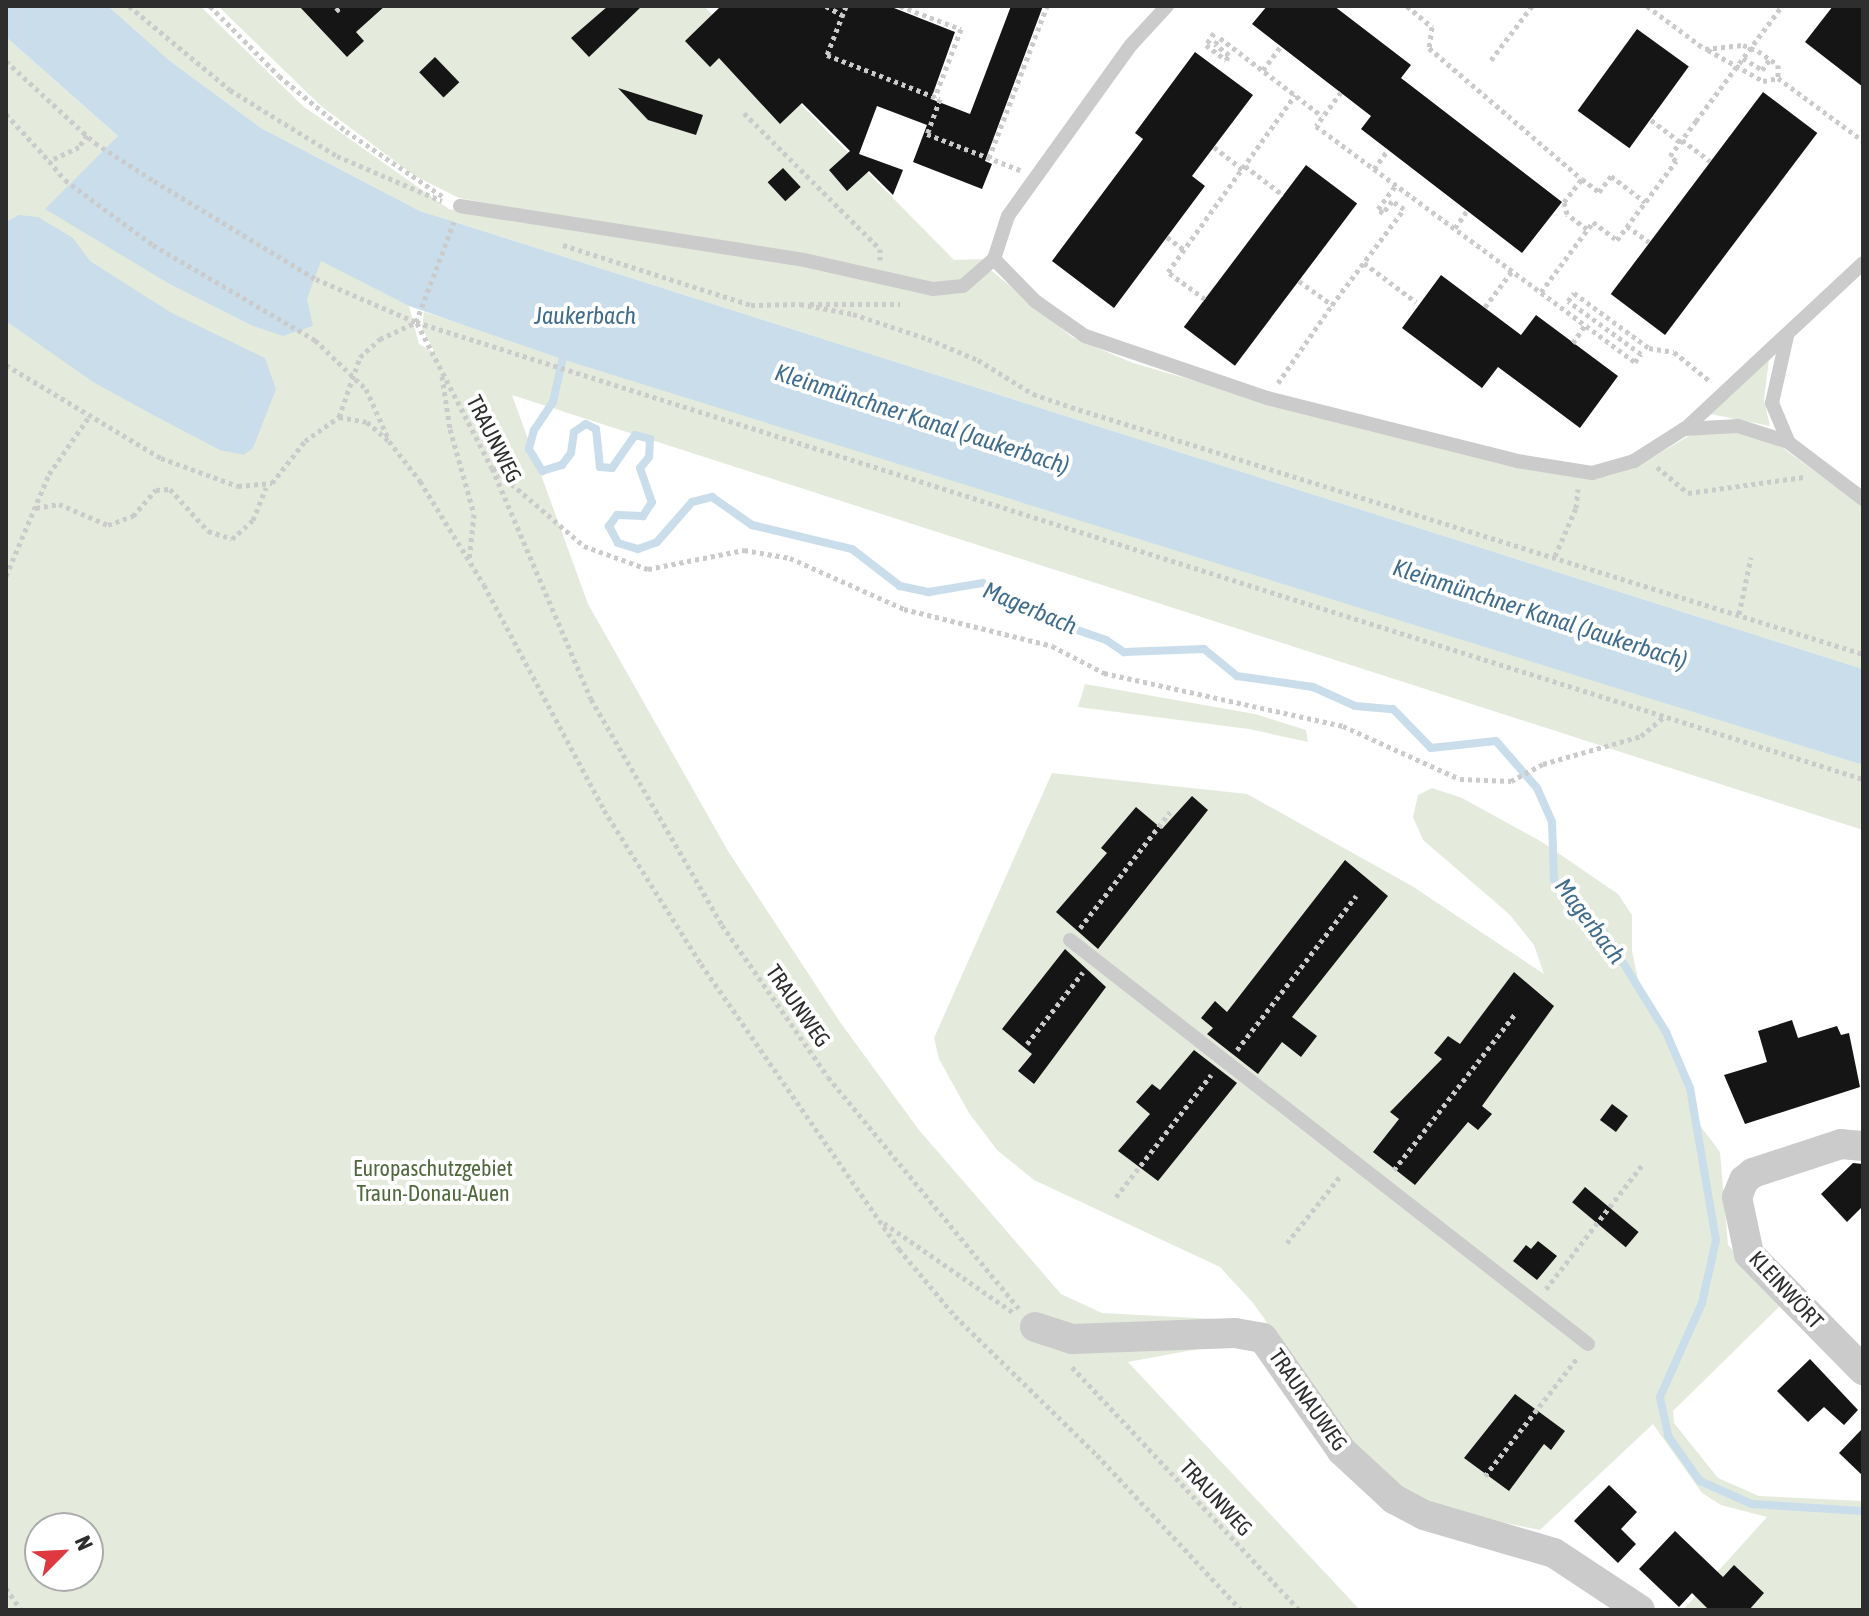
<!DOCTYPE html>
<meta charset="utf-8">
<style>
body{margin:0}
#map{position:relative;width:1869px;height:1616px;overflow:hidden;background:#fff;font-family:"Asap Condensed",sans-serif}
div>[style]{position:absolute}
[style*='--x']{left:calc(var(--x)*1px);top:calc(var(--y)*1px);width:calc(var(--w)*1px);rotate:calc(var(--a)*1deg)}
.green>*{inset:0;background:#e4ebdc}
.water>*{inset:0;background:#c9ddea}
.stream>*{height:8px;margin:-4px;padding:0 4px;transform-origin:4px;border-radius:4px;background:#c9ddea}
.building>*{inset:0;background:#151515;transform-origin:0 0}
.path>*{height:5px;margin-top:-2.5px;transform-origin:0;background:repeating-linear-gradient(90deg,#cbcbcb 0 4px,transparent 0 8px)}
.lane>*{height:14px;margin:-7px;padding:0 7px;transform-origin:7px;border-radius:7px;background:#cbcbcb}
.street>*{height:30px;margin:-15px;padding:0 15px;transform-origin:15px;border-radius:15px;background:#cbcbcb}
.path-bridge>*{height:5px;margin-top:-2.5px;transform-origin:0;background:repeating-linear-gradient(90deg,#cbcbcb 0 4px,transparent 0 8px)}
span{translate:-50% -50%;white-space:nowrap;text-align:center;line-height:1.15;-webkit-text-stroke:8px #fff;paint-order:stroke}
.street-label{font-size:22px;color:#2e2e2e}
.park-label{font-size:22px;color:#50683d}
.water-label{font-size:24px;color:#406d8d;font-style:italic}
.frame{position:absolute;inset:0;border:8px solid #2e2e2e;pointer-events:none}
.north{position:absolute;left:24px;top:1512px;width:80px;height:80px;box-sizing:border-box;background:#fff;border:2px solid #ababab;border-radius:50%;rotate:66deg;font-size:22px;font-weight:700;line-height:32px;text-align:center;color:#2e2e2e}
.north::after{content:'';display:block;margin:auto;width:28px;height:36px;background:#de3840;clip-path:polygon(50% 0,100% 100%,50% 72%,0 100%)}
</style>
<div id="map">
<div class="green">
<i style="clip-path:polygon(108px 6px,200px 6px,303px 106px,449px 209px,799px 264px,926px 292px,992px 271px,1072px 337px,1133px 363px,1350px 426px,1535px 470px,1583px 478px,1608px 476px,1635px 468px,1697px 431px,1753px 434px,1783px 448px,1863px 507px,1863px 669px,420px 211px,261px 128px,170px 61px)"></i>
<i style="clip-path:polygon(218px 6px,704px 6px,954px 260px,985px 259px,964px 280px,941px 285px,459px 198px,415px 176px,321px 106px)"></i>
<i style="clip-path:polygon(evenodd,6px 37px,118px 136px,90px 168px,321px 260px,409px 306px,419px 344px,435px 353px,422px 328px,424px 312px,1863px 765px,1863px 830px,512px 395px,588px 604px,728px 851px,840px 1022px,919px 1130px,1061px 1294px,1102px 1313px,1235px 1320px,1198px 1349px,1128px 1362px,1360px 1610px,6px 1610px,6px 37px,40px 1528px,88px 1528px,88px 1576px,40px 1576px,40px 1528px)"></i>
<i style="clip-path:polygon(1769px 359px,1764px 400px,1770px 426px,1710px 414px)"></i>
<i style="clip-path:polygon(1085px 684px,1255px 714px,1306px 730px,1308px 742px,1249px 729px,1078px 707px)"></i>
<i style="clip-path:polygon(1052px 773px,1247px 794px,1412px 886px,1544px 974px,1534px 945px,1509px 914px,1423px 840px,1413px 817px,1418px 795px,1432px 788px,1462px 798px,1542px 842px,1618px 894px,1632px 915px,1632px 951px,1639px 984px,1689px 1087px,1693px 1116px,1720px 1152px,1728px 1245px,1784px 1302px,1673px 1411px,1674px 1423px,1718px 1478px,1759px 1496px,1863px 1501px,1863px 1610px,1683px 1610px,1767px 1517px,1721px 1505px,1702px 1493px,1653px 1424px,1540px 1530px,1428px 1507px,1373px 1471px,1253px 1303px,1220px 1267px,1034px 1180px,997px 1150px,969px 1113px,939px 1059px,934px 1038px)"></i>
</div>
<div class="water">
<i style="clip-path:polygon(6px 6px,108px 6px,170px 61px,261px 128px,420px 211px,1863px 669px,1863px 765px,565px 360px,409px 306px,321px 261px,307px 299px,313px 326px,283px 336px,253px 326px,168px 283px,45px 209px,118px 136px,6px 37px)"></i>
<i style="clip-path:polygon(19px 215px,38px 217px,73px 238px,90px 261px,170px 312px,265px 358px,276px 389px,253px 448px,244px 455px,220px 450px,155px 416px,93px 382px,6px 321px,6px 222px)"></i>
</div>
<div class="stream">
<i style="--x:565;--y:348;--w:55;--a:102.5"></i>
<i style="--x:553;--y:402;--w:34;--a:124"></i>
<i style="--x:534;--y:430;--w:20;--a:105"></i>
<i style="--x:529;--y:449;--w:26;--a:59"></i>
<i style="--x:542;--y:471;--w:21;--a:-17"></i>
<i style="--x:562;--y:465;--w:15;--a:-53"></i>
<i style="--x:571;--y:453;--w:21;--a:-82"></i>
<i style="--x:574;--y:432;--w:14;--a:-34"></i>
<i style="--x:586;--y:424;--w:11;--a:27"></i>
<i style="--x:596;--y:429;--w:38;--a:84"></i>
<i style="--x:600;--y:467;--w:12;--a:5"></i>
<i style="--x:612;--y:468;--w:40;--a:-55.1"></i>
<i style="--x:635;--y:435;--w:16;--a:15"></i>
<i style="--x:650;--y:439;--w:18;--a:93"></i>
<i style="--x:649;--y:457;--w:14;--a:129"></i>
<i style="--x:640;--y:468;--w:36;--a:71"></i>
<i style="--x:652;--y:502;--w:17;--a:123"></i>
<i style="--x:643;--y:516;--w:26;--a:-178"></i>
<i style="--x:617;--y:515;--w:14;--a:126"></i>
<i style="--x:609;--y:526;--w:19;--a:62"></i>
<i style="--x:618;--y:543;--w:21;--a:17"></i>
<i style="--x:638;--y:549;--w:20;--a:-20"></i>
<i style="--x:657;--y:542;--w:53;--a:-48.8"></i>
<i style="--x:692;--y:502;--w:21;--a:-14"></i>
<i style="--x:712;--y:497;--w:49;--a:35"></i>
<i style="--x:752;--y:525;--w:103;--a:13.5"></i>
<i style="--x:852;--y:549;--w:61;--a:37.6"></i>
<i style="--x:900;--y:586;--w:30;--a:12"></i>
<i style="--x:929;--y:592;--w:55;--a:-9.5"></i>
<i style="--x:983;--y:583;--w:66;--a:30.8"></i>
<i style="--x:1040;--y:617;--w:70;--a:19.2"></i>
<i style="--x:1106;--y:640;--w:22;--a:34"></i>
<i style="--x:1124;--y:652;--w:80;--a:-2.1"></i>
<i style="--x:1204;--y:649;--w:43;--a:39.3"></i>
<i style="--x:1237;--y:676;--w:77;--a:8.2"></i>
<i style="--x:1313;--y:687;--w:46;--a:24.3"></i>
<i style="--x:1355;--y:706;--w:38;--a:5"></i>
<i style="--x:1393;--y:709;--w:54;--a:45.7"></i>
<i style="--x:1431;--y:748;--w:65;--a:-6.1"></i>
<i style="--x:1496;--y:741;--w:62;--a:48.9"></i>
<i style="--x:1537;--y:788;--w:37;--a:66"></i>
<i style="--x:1552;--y:822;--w:58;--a:88"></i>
<i style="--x:1554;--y:880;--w:72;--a:46.1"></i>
<i style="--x:1604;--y:932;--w:118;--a:58.2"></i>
<i style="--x:1666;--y:1032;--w:61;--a:66.8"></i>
<i style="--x:1690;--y:1088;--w:154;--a:80.3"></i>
<i style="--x:1716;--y:1240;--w:65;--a:102.5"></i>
<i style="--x:1702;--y:1303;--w:103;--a:114.1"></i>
<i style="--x:1660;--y:1397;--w:40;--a:78"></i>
<i style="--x:1668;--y:1436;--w:55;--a:54.6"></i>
<i style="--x:1700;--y:1481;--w:57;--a:23.9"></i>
<i style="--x:1752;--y:1504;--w:111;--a:3.6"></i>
</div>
<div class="building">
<i style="clip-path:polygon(299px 6px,385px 6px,356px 32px,364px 41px,347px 57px)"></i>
<i style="clip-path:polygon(608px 6px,642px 6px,589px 57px,571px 38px)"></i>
<i style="clip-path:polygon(721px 6px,889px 6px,955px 32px,931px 99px,970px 114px,1011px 6px,1043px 6px,985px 161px,992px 164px,982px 189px,913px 162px,927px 125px,877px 106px,859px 154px,903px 170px,893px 195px,869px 171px,847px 191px,829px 170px,850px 151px,802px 103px,780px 124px,719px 58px,710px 67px,685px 41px)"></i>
<i style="clip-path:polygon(1267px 6px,1334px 6px,1411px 65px,1401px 78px,1562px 202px,1522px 253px,1361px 129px,1371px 116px,1252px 24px)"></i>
<i style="clip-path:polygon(1833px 6px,1863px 6px,1863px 87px,1805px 42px)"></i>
<i style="left:1637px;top:29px;width:64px;height:101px;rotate:36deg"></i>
<i style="clip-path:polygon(1195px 52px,1253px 95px,1192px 176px,1205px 186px,1114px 308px,1052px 261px,1143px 139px,1135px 133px)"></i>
<i style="left:435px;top:57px;width:35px;height:22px;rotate:46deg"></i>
<i style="clip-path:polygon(618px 88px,703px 115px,696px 135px,648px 120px)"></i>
<i style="left:1763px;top:92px;width:68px;height:253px;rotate:37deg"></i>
<i style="left:1306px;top:165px;width:64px;height:203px;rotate:37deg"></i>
<i style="left:783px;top:168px;width:26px;height:21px;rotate:47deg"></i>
<i style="clip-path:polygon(1441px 275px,1521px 335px,1536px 315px,1618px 376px,1580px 428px,1498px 367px,1482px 388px,1402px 328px)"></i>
<i style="clip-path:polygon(1192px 796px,1208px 810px,1098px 949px,1056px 912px,1107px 853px,1101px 848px,1136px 807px,1162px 829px)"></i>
<i style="clip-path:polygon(1345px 860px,1388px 896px,1292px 1017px,1317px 1036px,1301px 1057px,1282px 1042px,1258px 1074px,1207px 1034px,1213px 1028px,1201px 1018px,1215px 1001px,1227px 1012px)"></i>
<i style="clip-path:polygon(1065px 949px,1106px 987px,1034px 1084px,1018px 1071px,1032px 1054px,1002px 1029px)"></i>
<i style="clip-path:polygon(1514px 972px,1554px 1006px,1482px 1106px,1492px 1114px,1478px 1130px,1468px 1122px,1415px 1185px,1373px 1152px,1399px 1119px,1390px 1112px,1442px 1059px,1434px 1053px,1448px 1036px,1460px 1044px)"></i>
<i style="clip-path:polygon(1792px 1020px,1798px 1038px,1837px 1026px,1841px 1035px,1849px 1033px,1860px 1087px,1745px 1124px,1724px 1075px,1767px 1062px,1758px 1031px)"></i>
<i style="clip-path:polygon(1194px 1050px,1237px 1083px,1158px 1181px,1118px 1151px,1150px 1114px,1136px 1102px,1152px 1084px,1160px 1090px)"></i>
<i style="left:1612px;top:1104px;width:20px;height:20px;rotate:37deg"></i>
<i style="clip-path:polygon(1853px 1163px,1863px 1164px,1863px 1206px,1847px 1222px,1821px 1194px)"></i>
<i style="left:1585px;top:1187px;width:70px;height:20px;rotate:40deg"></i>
<i style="clip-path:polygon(1538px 1241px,1557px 1256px,1537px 1280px,1513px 1261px,1526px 1245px,1531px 1249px)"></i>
<i style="clip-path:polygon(1810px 1359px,1858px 1410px,1844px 1425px,1824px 1407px,1808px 1422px,1777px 1391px)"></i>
<i style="clip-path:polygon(1515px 1394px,1565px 1431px,1551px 1450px,1544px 1444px,1509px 1491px,1464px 1458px)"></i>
<i style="clip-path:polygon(1863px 1428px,1863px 1476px,1839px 1453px)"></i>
<i style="clip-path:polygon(1609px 1485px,1637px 1512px,1621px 1529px,1636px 1544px,1618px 1563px,1574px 1521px)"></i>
<i style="clip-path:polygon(1675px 1531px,1723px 1577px,1734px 1565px,1764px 1593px,1749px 1610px,1709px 1610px,1692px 1593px,1679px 1607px,1639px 1569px)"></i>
</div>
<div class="path">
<i style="--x:129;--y:6;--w:131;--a:39.7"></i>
<i style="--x:230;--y:90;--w:126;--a:31.7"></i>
<i style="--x:337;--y:156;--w:114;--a:23.2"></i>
<i style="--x:210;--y:6;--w:98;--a:45.4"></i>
<i style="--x:279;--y:76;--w:87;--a:39.4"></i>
<i style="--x:346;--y:131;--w:120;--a:34.1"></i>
<i style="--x:826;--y:6;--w:18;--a:29"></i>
<i style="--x:846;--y:6;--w:53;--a:111.2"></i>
<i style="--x:827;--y:55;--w:121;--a:21.3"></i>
<i style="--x:940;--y:99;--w:37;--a:110"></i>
<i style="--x:927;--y:134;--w:100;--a:21.2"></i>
<i style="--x:900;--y:6;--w:65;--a:20.7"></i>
<i style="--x:961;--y:29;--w:73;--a:110.9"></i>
<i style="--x:1407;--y:6;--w:33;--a:40"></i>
<i style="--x:1432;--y:27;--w:21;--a:98"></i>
<i style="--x:1429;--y:48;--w:201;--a:40.6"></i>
<i style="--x:1647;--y:6;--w:72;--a:36.6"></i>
<i style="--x:1705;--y:49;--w:38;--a:-6"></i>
<i style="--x:1743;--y:45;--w:16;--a:22"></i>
<i style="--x:1758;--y:51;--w:24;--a:35"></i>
<i style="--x:1778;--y:65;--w:13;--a:90"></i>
<i style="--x:1778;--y:78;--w:106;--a:36.5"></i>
<i style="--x:336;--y:11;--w:8;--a:-40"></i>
<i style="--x:1214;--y:33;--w:14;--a:124"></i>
<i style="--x:1206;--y:45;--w:25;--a:37"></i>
<i style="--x:1226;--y:60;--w:6;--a:-59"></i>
<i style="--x:1708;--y:50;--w:63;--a:29.4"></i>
<i style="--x:1763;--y:81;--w:15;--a:-11"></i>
<i style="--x:1229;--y:55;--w:18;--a:-142"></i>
<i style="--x:1215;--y:44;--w:8;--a:-50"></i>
<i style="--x:1220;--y:38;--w:128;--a:37.4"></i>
<i style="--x:1743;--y:58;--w:22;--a:32"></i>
<i style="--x:1762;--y:70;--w:14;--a:-54"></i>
<i style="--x:1491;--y:60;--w:68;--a:-52.8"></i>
<i style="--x:6;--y:61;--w:121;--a:42.7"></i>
<i style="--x:95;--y:143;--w:70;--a:32.8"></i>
<i style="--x:154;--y:181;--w:189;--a:31.2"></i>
<i style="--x:316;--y:279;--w:109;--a:23.3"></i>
<i style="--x:416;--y:322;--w:1517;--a:17.53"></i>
<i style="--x:1263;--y:70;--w:30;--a:-53"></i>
<i style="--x:1341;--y:92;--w:42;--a:126.3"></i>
<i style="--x:1316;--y:126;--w:397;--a:36.5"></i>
<i style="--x:1635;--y:362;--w:10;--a:-53"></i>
<i style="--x:1641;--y:354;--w:90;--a:-144"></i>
<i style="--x:1568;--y:301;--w:10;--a:-53"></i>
<i style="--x:1574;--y:293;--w:93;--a:36.3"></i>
<i style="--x:1649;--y:348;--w:25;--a:9"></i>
<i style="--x:1674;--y:352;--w:48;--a:39"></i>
<i style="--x:744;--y:113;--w:192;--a:45"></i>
<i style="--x:880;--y:249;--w:11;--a:90"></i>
<i style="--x:6;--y:114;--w:64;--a:47.5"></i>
<i style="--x:1651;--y:120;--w:36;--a:37"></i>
<i style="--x:87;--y:135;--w:14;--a:124"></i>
<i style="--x:79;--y:147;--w:33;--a:155"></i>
<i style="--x:49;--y:161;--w:25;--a:50"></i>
<i style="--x:65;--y:180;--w:109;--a:36.5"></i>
<i style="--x:153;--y:245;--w:188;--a:30.4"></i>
<i style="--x:315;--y:340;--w:71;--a:43.9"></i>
<i style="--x:366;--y:389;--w:54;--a:65.8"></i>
<i style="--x:1682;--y:140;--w:35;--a:37"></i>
<i style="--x:1214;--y:147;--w:36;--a:38"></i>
<i style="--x:989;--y:158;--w:163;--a:-69.1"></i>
<i style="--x:1245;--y:166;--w:48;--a:37.3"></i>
<i style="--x:1374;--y:169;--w:24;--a:-54"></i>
<i style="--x:1627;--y:226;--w:27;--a:36"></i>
<i style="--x:1455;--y:228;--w:21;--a:-55"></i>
<i style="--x:1587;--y:229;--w:25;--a:-143"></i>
<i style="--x:1567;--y:214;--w:12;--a:-104"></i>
<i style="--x:1564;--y:202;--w:29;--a:-52"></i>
<i style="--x:1582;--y:179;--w:21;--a:37"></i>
<i style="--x:1599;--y:192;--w:20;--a:-53"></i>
<i style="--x:1611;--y:176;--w:43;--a:37.4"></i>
<i style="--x:1167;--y:237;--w:21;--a:37"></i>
<i style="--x:563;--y:245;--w:197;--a:17.7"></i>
<i style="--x:751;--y:305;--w:49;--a:-1.2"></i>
<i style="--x:1364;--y:263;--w:65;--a:36.9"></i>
<i style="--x:1299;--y:281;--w:41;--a:36"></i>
<i style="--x:1332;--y:305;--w:120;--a:-53.1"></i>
<i style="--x:1404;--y:209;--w:14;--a:-146"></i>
<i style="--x:1392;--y:201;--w:15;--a:127"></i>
<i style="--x:1383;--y:213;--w:6;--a:-141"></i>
<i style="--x:1378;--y:209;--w:30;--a:-53"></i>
<i style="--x:1541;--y:292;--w:87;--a:-53.4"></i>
<i style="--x:1593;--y:222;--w:30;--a:37"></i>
<i style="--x:1617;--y:240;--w:99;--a:-53.2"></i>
<i style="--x:1676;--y:161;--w:8;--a:-140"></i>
<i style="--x:1670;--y:156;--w:44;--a:-53.4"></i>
<i style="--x:1205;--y:299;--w:46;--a:-143.9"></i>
<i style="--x:1168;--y:272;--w:218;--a:-54.3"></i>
<i style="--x:800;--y:304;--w:54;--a:10.7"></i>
<i style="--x:853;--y:314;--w:79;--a:18.4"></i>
<i style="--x:928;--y:339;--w:54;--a:22.8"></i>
<i style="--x:978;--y:360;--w:65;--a:31.7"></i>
<i style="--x:1033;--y:394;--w:40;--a:18.9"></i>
<i style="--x:1071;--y:407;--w:830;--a:17.32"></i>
<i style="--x:810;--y:304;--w:90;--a:0"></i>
<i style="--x:1485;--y:307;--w:45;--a:-53.1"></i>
<i style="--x:416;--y:322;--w:107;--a:-69.2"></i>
<i style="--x:417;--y:323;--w:163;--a:62.7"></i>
<i style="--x:492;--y:468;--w:251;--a:66.8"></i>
<i style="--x:591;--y:699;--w:261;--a:59.9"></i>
<i style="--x:722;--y:925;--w:185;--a:55.1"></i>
<i style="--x:828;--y:1077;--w:301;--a:50.5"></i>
<i style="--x:1573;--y:343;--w:22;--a:-56"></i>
<i style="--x:6;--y:365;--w:181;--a:31"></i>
<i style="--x:161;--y:458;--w:82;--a:20"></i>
<i style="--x:238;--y:486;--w:34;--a:-5"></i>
<i style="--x:272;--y:483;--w:53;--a:-51.8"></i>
<i style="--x:305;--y:441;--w:42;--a:-35.2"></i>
<i style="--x:339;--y:417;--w:28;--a:10"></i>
<i style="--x:367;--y:422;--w:29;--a:41"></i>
<i style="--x:389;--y:441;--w:51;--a:52.2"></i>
<i style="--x:420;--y:481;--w:122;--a:58.4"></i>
<i style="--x:484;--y:585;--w:255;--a:61.9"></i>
<i style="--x:604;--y:810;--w:182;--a:57.8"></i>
<i style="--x:701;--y:964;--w:347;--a:55.2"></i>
<i style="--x:899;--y:1249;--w:87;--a:50.1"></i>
<i style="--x:955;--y:1316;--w:199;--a:44.4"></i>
<i style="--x:1097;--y:1455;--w:212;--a:47.1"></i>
<i style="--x:442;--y:376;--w:54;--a:81.4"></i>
<i style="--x:450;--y:429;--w:88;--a:74.2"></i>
<i style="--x:474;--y:514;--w:47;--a:96.1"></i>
<i style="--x:1278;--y:383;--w:95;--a:-55.3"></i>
<i style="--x:339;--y:417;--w:64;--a:-70.7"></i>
<i style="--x:360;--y:357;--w:27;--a:-42"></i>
<i style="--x:380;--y:339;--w:38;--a:-25"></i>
<i style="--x:1657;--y:467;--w:40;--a:40"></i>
<i style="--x:1688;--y:493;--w:117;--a:-7.9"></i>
<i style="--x:493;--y:468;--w:120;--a:40.6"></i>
<i style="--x:584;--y:546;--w:68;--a:19.8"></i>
<i style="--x:648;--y:569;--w:98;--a:-11.2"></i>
<i style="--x:744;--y:550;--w:47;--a:9.9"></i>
<i style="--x:790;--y:558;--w:125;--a:24.1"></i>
<i style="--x:904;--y:609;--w:153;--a:14"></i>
<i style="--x:1052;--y:646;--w:59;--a:27.4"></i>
<i style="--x:1104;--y:673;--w:245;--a:12.5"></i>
<i style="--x:1343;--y:726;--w:128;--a:24.4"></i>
<i style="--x:1460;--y:779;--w:51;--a:2.2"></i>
<i style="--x:1511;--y:781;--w:36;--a:-28"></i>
<i style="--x:1543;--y:764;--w:102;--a:-15.9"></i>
<i style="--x:1641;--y:736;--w:30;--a:-40"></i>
<i style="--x:36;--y:508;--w:23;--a:-10"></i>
<i style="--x:59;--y:504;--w:53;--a:23.2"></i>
<i style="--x:108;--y:525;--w:27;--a:-20"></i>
<i style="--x:133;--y:516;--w:35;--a:-49"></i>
<i style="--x:156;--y:490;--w:14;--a:-4"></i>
<i style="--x:170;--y:489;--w:57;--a:47.9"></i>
<i style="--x:208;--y:531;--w:25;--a:18"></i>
<i style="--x:232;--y:539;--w:28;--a:-42"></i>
<i style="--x:253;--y:520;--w:35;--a:-68"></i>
<i style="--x:1555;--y:556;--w:52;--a:-66.4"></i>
<i style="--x:1576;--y:508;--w:19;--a:-84"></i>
<i style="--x:6;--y:576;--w:111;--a:-67.1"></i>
<i style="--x:49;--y:474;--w:68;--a:-55.1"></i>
<i style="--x:1739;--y:614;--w:58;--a:-78.1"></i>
<i style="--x:1080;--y:928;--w:147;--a:-52.2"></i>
<i style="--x:1027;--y:1044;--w:91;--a:-52.1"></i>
<i style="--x:1237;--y:1050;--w:195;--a:-52.3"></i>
<i style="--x:1394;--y:1170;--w:199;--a:-52.2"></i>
<i style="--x:1116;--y:1197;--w:155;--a:-52.1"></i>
<i style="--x:884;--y:1223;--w:158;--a:34.7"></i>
<i style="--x:1287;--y:1243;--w:87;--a:-51.5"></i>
<i style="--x:1546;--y:1289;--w:158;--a:-52.2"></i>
<i style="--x:1072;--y:1367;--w:333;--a:46.9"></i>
<i style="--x:1485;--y:1476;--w:151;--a:-52"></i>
<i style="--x:6;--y:1588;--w:27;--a:56"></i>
</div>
<div class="lane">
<i style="--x:460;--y:206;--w:348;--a:8.9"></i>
<i style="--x:804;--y:260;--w:132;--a:12.7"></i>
<i style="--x:933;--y:289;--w:30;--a:-6"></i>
<i style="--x:963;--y:286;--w:41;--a:-41.1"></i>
<i style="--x:994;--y:259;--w:45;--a:-72"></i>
<i style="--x:1008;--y:216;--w:211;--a:-54.3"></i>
<i style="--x:1131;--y:45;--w:53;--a:-47.3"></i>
<i style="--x:994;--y:259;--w:59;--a:45.7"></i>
<i style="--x:1035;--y:301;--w:61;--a:35"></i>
<i style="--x:1085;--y:336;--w:192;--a:18.8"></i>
<i style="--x:1267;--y:398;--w:258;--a:14.1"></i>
<i style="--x:1517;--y:461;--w:76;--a:9.1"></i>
<i style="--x:1592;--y:473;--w:44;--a:-15.9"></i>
<i style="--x:1634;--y:461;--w:59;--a:-32.6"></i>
<i style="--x:1684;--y:429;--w:54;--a:-3.2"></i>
<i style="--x:1738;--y:426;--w:52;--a:17.7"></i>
<i style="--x:1788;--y:442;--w:94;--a:37.2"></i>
<i style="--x:1787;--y:336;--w:69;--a:102.6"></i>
<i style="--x:1772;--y:403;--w:41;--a:67.2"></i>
<i style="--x:1685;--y:429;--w:243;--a:-43"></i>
<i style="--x:1070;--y:940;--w:657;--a:37.95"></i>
</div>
<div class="street">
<i style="--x:1863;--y:1146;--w:22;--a:-175"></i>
<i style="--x:1841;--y:1144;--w:93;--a:161.8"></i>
<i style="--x:1753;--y:1173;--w:11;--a:142"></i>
<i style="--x:1744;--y:1180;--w:18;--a:112"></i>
<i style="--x:1737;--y:1197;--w:58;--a:78.1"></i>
<i style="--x:1749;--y:1254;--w:163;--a:45.5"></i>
<i style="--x:1035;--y:1327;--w:39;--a:18"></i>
<i style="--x:1072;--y:1339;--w:163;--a:-2.1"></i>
<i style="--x:1235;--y:1333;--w:28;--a:10"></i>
<i style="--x:1263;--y:1338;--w:138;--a:55"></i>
<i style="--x:1342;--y:1451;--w:71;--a:42.7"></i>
<i style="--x:1394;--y:1499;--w:34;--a:28"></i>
<i style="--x:1424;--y:1515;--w:135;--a:16.3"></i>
<i style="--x:1554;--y:1553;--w:103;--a:33.5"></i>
</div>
<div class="path-bridge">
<i style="--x:1696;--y:121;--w:144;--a:-53.2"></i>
</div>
<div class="street-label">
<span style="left:494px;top:439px;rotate:63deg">TRAUNWEG</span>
<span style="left:798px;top:1006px;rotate:55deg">TRAUNWEG</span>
<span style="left:1786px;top:1290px;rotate:47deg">KLEINWÖRT</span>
<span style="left:1308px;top:1400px;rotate:55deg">TRAUNAUWEG</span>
<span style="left:1216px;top:1498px;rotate:47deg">TRAUNWEG</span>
</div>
<div class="park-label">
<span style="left:433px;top:1181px">Europaschutzgebiet<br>Traun-Donau-Auen</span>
</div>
<div class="water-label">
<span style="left:585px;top:316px">Jaukerbach</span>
<span style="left:922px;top:419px;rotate:18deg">Kleinmünchner Kanal (Jaukerbach)</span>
<span style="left:1030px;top:608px;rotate:23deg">Magerbach</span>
<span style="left:1540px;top:614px;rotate:18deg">Kleinmünchner Kanal (Jaukerbach)</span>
<span style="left:1590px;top:921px;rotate:53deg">Magerbach</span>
</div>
<div class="frame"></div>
<div class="north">N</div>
</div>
